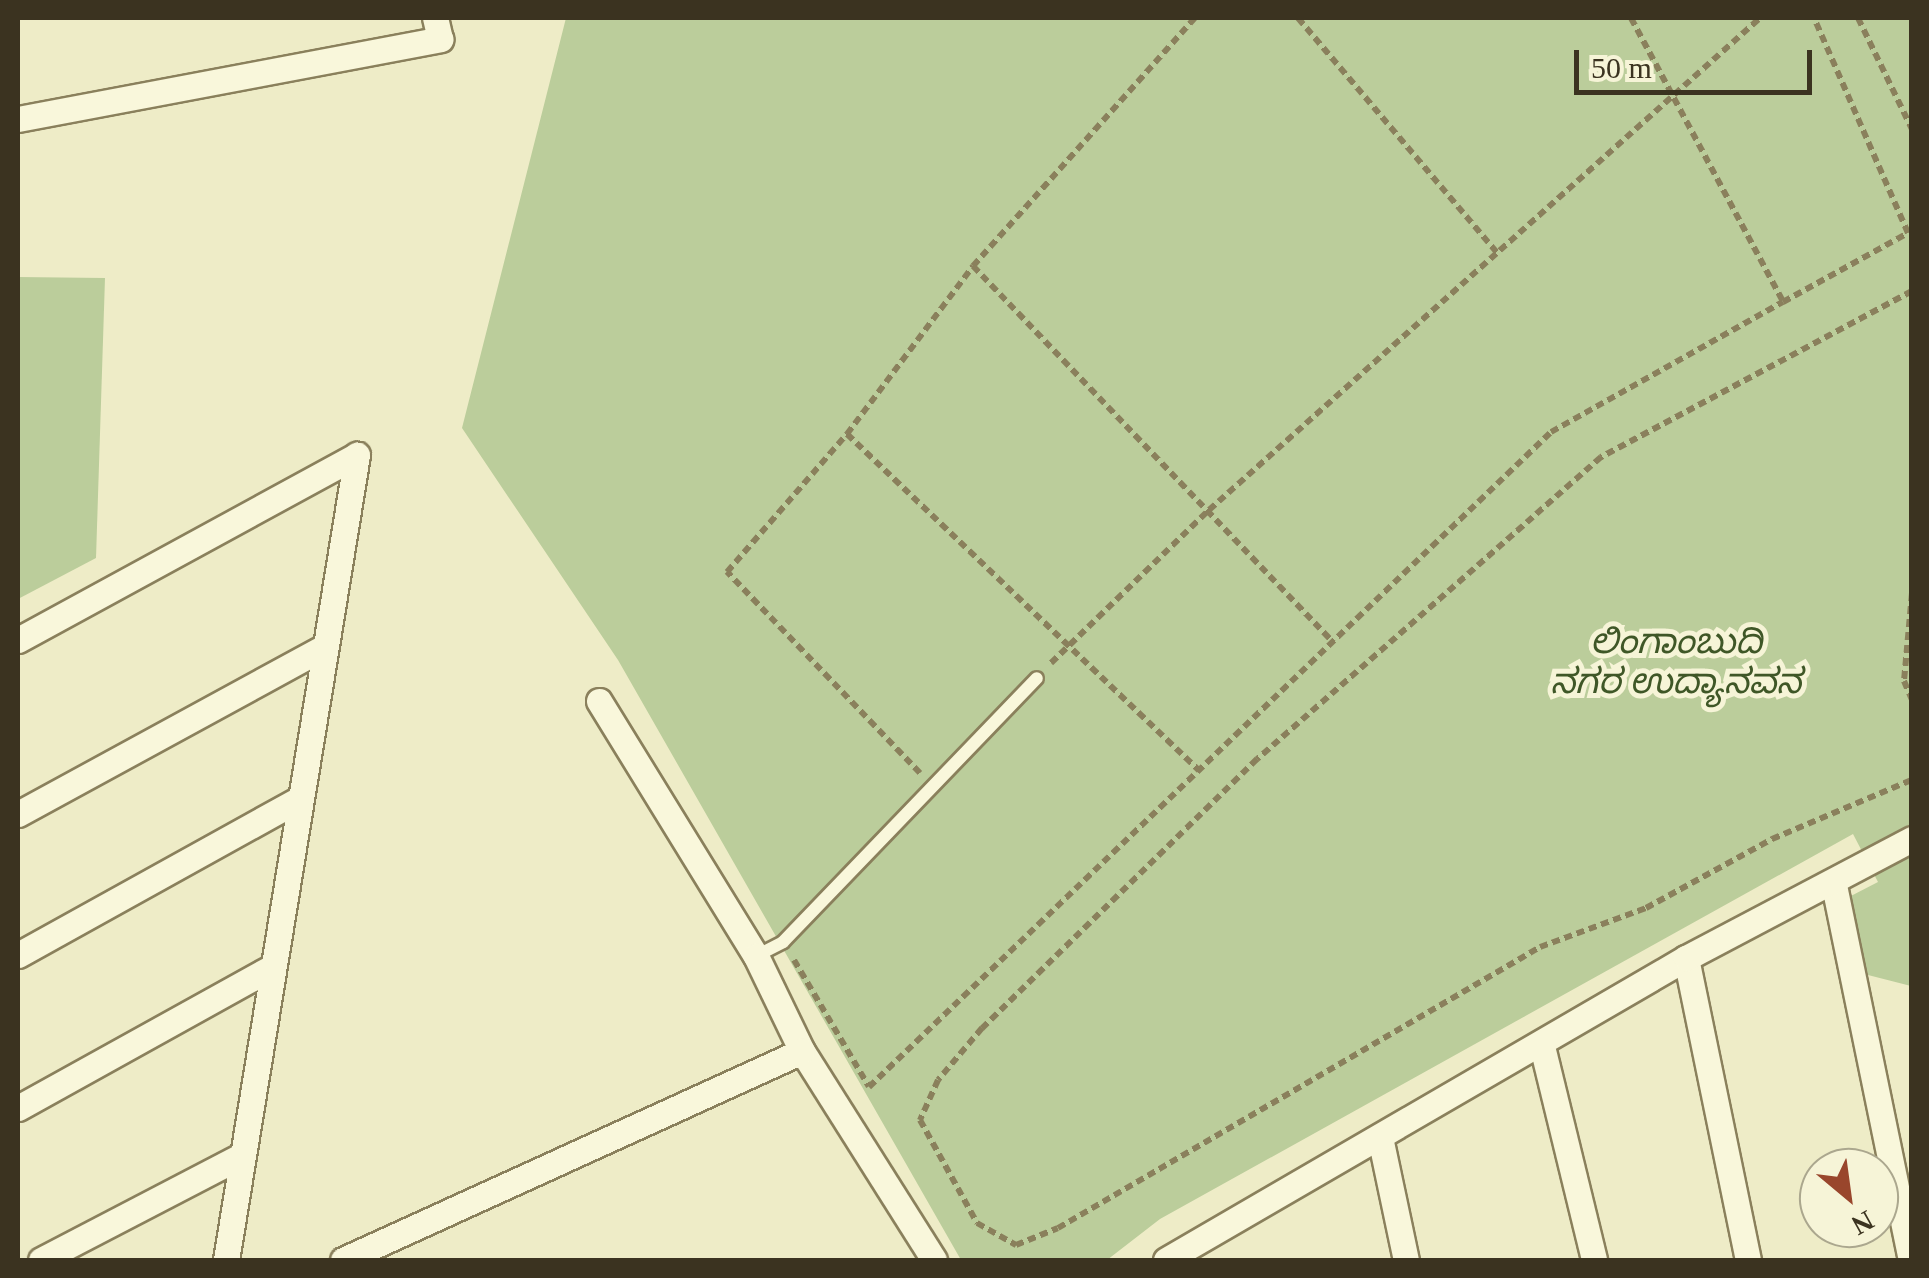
<!DOCTYPE html>
<meta charset="utf-8">
<style>
body{margin:0}
#map{position:relative;width:1929px;height:1278px;overflow:hidden;background:#eeecc7;font-family:"Times New Roman","Noto Sans Kannada",serif}
div>[style]{position:absolute}
[style*='--x']{left:calc(var(--x)*1px);top:calc(var(--y)*1px);width:calc(var(--w)*1px);rotate:calc(var(--a)*1deg)}
.green>*{inset:0;background:#bbcd9b}
.path>*{height:6px;margin-top:-3px;transform-origin:0;background:repeating-linear-gradient(90deg,#8a805c 0 8px,transparent 0 13px)}
.roads{filter:drop-shadow(2px 0 #8a805c) drop-shadow(-2px 0 #8a805c) drop-shadow(0 2px #8a805c) drop-shadow(0 -2px #8a805c)}
.lane>*{height:12px;margin:-6px;padding:0 6px;transform-origin:6px;border-radius:6px;background:#f9f7db}
.street>*{height:25px;margin:-12.5px;padding:0 12.5px;transform-origin:12.5px;border-radius:12.5px;background:#f9f7db}
span{translate:-50% -50%;white-space:nowrap;text-align:center;line-height:1.15;-webkit-text-stroke:10px #f6f4d7;paint-order:stroke}
.park-label{font-size:35px;color:#3f5727;font-style:italic}
.frame{position:absolute;inset:0;border:20px solid #3b3320;pointer-events:none}
.north{position:absolute;left:1799px;top:1148px;width:100px;height:100px;box-sizing:border-box;background:#f6f4d7;border:2px solid #aba78e;border-radius:50%;rotate:151deg;font-size:28px;font-weight:700;line-height:40px;text-align:center;color:#3b3320}
.north::after{content:'';display:block;margin:auto;width:35px;height:45px;background:#99462c;clip-path:polygon(50% 0,100% 100%,50% 72%,0 100%)}
.scale{position:absolute;left:1574px;top:50px;width:238px;height:45px;box-sizing:border-box;border:5px solid #3b3320;border-top:0;padding-left:12px;font-size:30px;line-height:35px;white-space:nowrap;color:#3b3320;-webkit-text-stroke:8px #f6f4d7;paint-order:stroke}
</style>
<div id="map">
<div class="green">
<i style="clip-path:polygon(566px 18px,1911px 18px,1911px 986px,1868px 975px,1847px 898px,1878px 882px,1853px 834px,1160px 1219px,1107px 1260px,961px 1260px,618px 660px,462px 428px)"></i>
<i style="clip-path:polygon(18px 277px,105px 278px,96px 558px,18px 599px)"></i>
</div>
<div class="path">
<i style="--x:1298;--y:18;--w:308;--a:49.7"></i>
<i style="--x:1631;--y:18;--w:322;--a:61.8"></i>
<i style="--x:1783;--y:302;--w:143;--a:-28.9"></i>
<i style="--x:1908;--y:233;--w:235;--a:-113.6"></i>
<i style="--x:1858;--y:18;--w:123;--a:64.1"></i>
<i style="--x:973;--y:266;--w:521;--a:46.25"></i>
<i style="--x:1912;--y:291;--w:353;--a:151.9"></i>
<i style="--x:1601;--y:457;--w:458;--a:138.7"></i>
<i style="--x:1257;--y:759;--w:385;--a:135.6"></i>
<i style="--x:982;--y:1028;--w:68;--a:130.2"></i>
<i style="--x:938;--y:1080;--w:44;--a:114.2"></i>
<i style="--x:920;--y:1120;--w:118;--a:61"></i>
<i style="--x:977;--y:1223;--w:45;--a:29.4"></i>
<i style="--x:1016;--y:1245;--w:45;--a:-22"></i>
<i style="--x:1058;--y:1228;--w:558;--a:-30.24"></i>
<i style="--x:1540;--y:947;--w:113;--a:-20.2"></i>
<i style="--x:1646;--y:908;--w:144;--a:-28.7"></i>
<i style="--x:1772;--y:839;--w:152;--a:-22.9"></i>
<i style="--x:847;--y:434;--w:487;--a:43.7"></i>
<i style="--x:1912;--y:473;--w:5;--a:90"></i>
<i style="--x:1912;--y:593;--w:88;--a:95.2"></i>
<i style="--x:1904;--y:681;--w:21;--a:67"></i>
<i style="--x:1051;--y:663;--w:220;--a:-44.1"></i>
<i style="--x:1209;--y:510;--w:739;--a:-41.76"></i>
<i style="--x:920;--y:773;--w:279;--a:-133.8"></i>
<i style="--x:727;--y:572;--w:183;--a:-49"></i>
<i style="--x:847;--y:434;--w:210;--a:-53.1"></i>
<i style="--x:973;--y:266;--w:333;--a:-48.2"></i>
<i style="--x:794;--y:960;--w:147;--a:59.4"></i>
<i style="--x:869;--y:1087;--w:946;--a:-43.84"></i>
<i style="--x:1551;--y:432;--w:266;--a:-29.3"></i>
</div>
<div class="roads">
<div class="lane">
<i style="--x:756;--y:956;--w:30;--a:-27"></i>
<i style="--x:783;--y:942;--w:366;--a:-46.1"></i>
</div>
<div class="street">
<i style="--x:18;--y:119;--w:430;--a:-10.7"></i>
<i style="--x:440;--y:39;--w:22;--a:-103"></i>
<i style="--x:18;--y:640;--w:386;--a:-28.6"></i>
<i style="--x:599;--y:701;--w:299;--a:58.4"></i>
<i style="--x:756;--y:956;--w:106;--a:64.2"></i>
<i style="--x:802;--y:1051;--w:247;--a:57.7"></i>
<i style="--x:18;--y:814;--w:347;--a:-28.6"></i>
<i style="--x:1834;--y:885;--w:383;--a:78.4"></i>
<i style="--x:18;--y:955;--w:320;--a:-29"></i>
<i style="--x:1686;--y:958;--w:308;--a:78.4"></i>
<i style="--x:1542;--y:1046;--w:220;--a:76.3"></i>
<i style="--x:18;--y:1108;--w:287;--a:-29"></i>
<i style="--x:1380;--y:1137;--w:126;--a:78.1"></i>
<i style="--x:41;--y:1260;--w:225;--a:-27.5"></i>
<i style="--x:226;--y:1260;--w:816;--a:-80.76"></i>
<i style="--x:343;--y:1260;--w:504;--a:-24.48"></i>
<i style="--x:1166;--y:1260;--w:601;--a:-30.15"></i>
<i style="--x:1686;--y:958;--w:255;--a:-27.8"></i>
</div>
</div>
<div class="park-label">
<span style="left:1676px;top:662px">ಲಿಂಗಾಂಬುದಿ<br>ನಗರ ಉದ್ಯಾನವನ</span>
</div>
<div class="frame"></div>
<div class="north">N</div>
<div class="scale">50 m</div>
</div>
